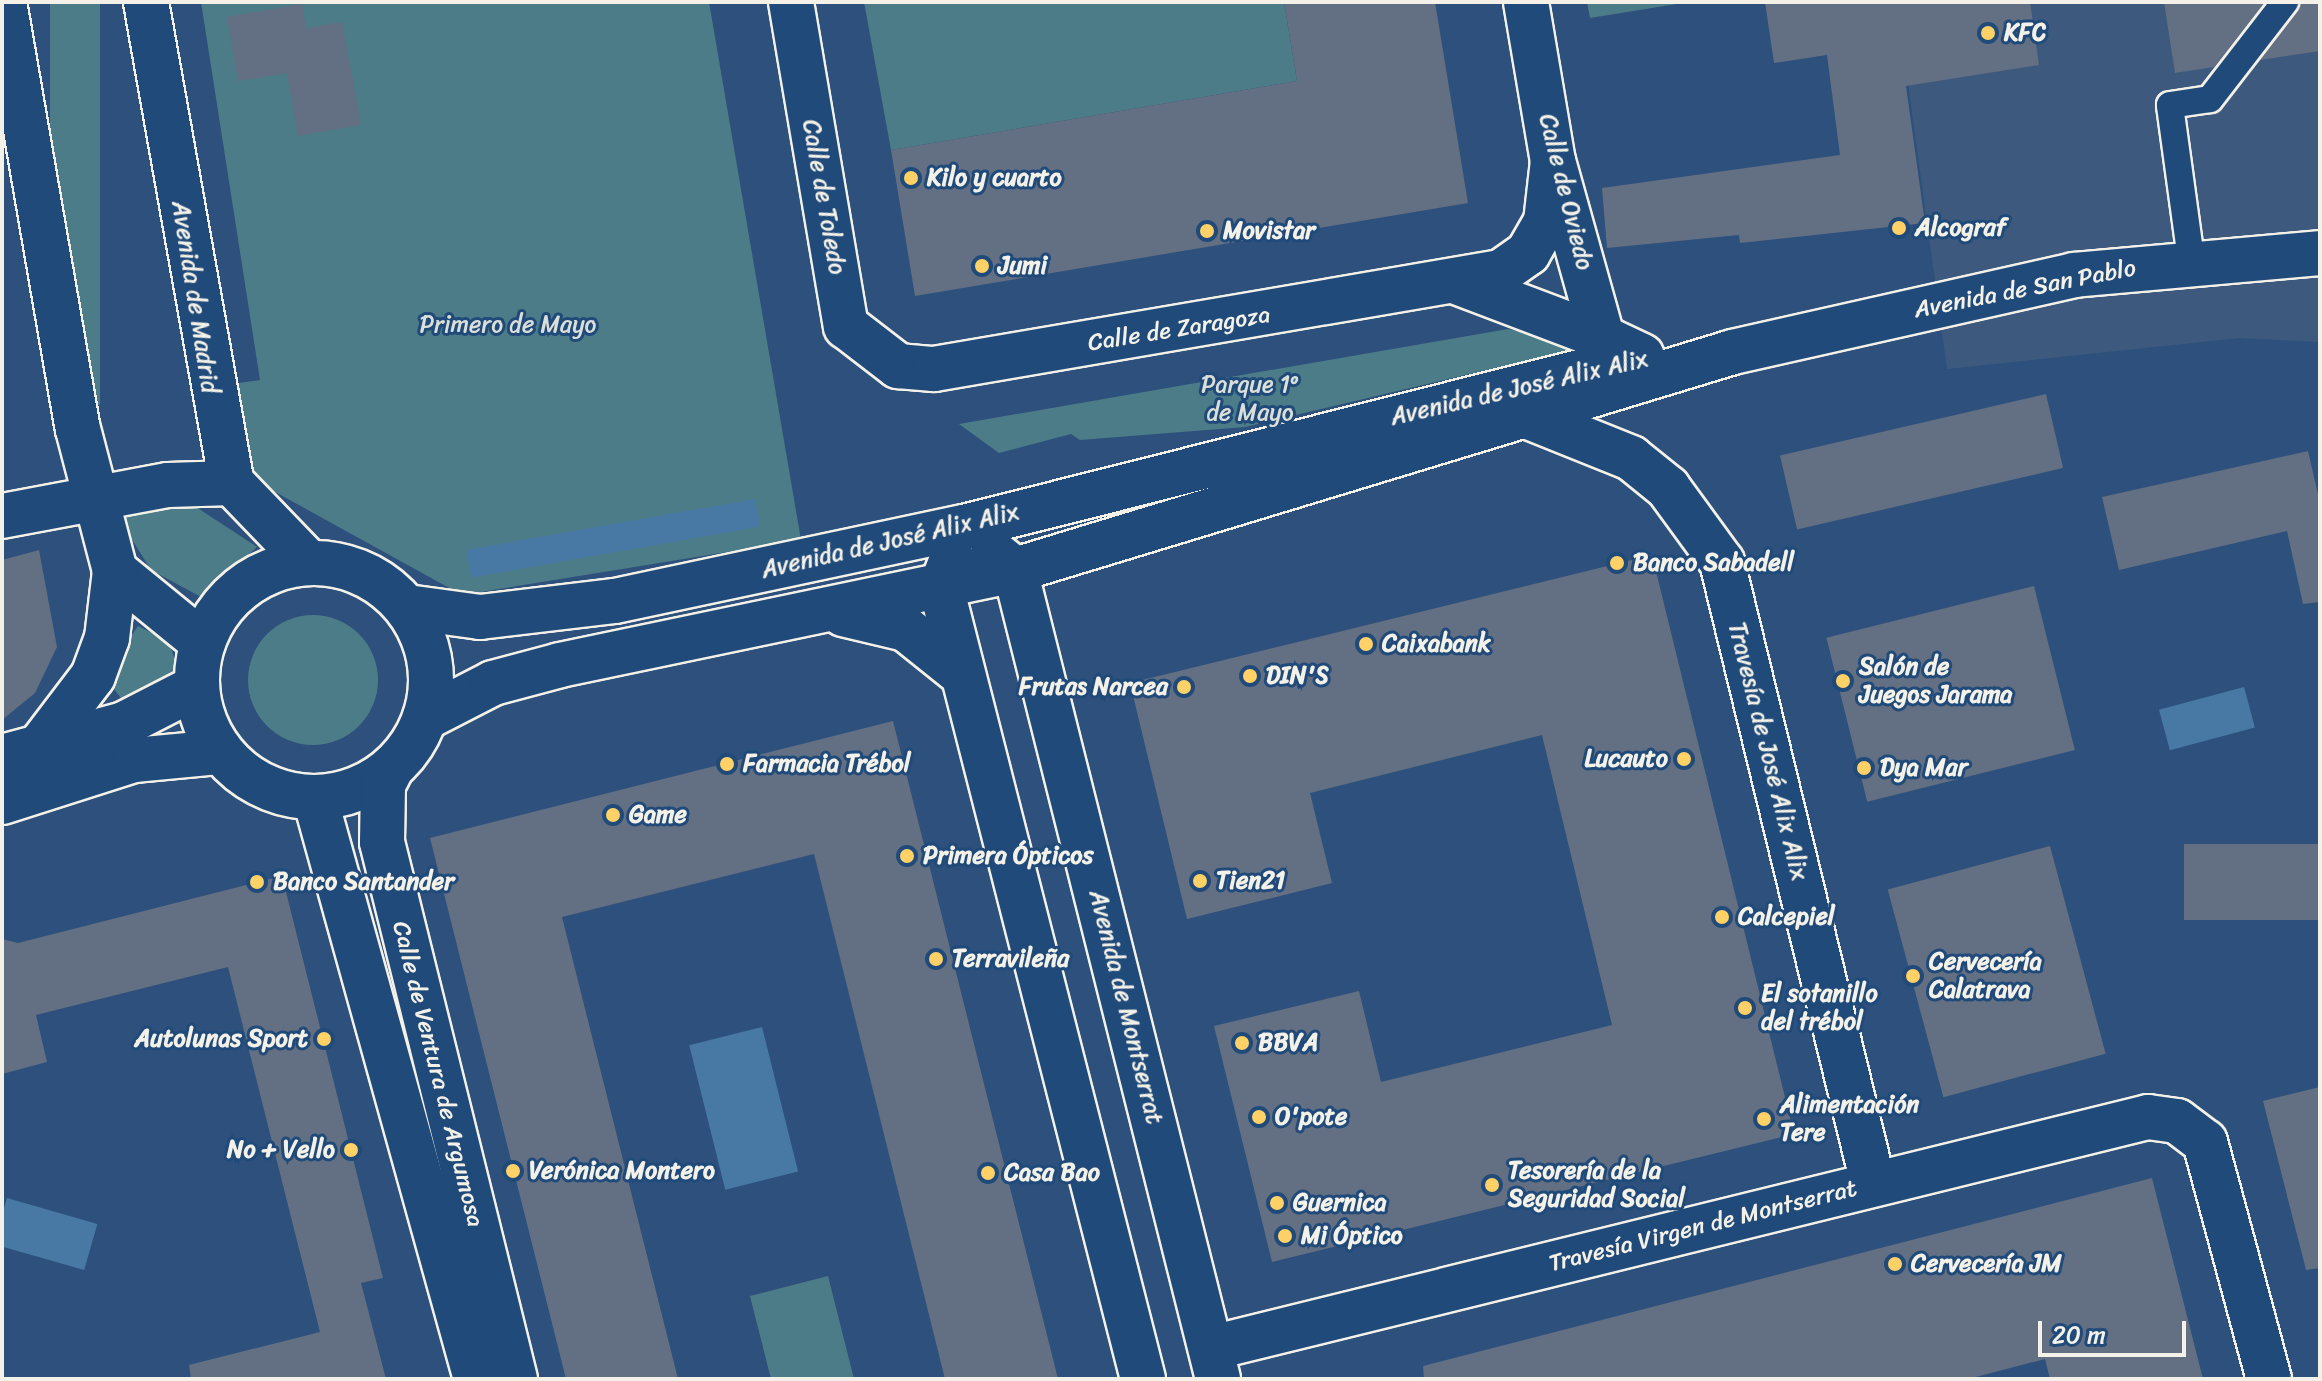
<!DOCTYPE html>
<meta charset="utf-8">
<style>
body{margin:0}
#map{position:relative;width:2322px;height:1381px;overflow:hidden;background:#2d517c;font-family:Sriracha,sans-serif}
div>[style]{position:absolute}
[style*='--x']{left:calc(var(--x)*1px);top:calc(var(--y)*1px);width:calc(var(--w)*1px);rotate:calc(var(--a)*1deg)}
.built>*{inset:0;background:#3d5a7e}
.green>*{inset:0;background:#4c7c87;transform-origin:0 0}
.round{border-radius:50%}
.water>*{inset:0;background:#4879a5;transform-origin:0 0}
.building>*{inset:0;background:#636f82;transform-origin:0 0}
.roads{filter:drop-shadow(2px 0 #f4f1e8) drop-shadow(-2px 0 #f4f1e8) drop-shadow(0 2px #f4f1e8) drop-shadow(0 -2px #f4f1e8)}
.service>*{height:26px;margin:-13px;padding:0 13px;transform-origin:13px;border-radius:13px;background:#1f4a7a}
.minor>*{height:44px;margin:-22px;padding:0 22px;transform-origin:22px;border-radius:22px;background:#1f4a7a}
.minor>.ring{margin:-22px;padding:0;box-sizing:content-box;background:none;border:44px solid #1f4a7a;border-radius:50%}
.dots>*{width:22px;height:22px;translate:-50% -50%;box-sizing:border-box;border:4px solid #1f4a7a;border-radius:50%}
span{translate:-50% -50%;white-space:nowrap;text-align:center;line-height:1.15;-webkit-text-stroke:6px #1f4a7a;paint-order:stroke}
.poi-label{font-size:24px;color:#f4f1e8;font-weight:700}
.left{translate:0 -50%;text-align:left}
.right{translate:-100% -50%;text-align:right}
.street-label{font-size:24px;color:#f4f1e8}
.park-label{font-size:24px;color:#dbdfd9}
.frame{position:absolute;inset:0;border:4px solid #f4f1e8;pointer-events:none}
.scale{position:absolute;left:2038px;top:1321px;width:148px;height:36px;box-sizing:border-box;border:4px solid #f4f1e8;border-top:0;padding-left:10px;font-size:24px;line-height:28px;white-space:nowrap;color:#f4f1e8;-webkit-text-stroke:6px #1f4a7a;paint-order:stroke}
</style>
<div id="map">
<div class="built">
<i style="clip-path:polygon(1897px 2px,2320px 2px,2320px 342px,2239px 338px,1947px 369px)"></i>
</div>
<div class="green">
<i style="left:50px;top:2px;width:50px;height:403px"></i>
<i style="clip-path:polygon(201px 2px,709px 2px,801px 540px,462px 595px,268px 488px,249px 469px,226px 385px,260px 380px)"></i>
<i style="clip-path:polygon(864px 2px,1284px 2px,1297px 81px,891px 150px)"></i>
<i style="clip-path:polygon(1587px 2px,1689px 2px,1590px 18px)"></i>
<i style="clip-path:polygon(1508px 329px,1555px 339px,1567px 351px,1245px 427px,1080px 440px,1071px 434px,999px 453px,959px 424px)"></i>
<i style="clip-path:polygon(190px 503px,257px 547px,201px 597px,151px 570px,121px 522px,125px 514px)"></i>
<i class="round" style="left:248px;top:615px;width:130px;height:130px"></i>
<i style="clip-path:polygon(138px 626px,168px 641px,178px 667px,128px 708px,104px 675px)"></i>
<i style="clip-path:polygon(828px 1276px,854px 1379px,771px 1379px,750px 1296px)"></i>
</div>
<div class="water">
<i style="left:755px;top:499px;width:28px;height:293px;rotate:80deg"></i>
<i style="left:2244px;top:687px;width:42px;height:88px;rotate:75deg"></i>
<i style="left:762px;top:1027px;width:149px;height:75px;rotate:76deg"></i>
<i style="left:7px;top:1198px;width:94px;height:48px;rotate:16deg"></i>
</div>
<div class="building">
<i style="clip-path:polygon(1284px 2px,1435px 2px,1468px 203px,915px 296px,891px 150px,1297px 81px)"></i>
<i style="clip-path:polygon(1765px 2px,2030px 2px,2039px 65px,1906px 86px,1925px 223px,1740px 243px,1739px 235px,1607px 248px,1602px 188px,1840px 155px,1827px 55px,1774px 63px)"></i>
<i style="clip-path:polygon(2164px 2px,2265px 2px,2214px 67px,2175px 73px)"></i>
<i style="clip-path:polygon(2301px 2px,2320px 2px,2320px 51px,2260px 60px)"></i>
<i style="clip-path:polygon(302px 4px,306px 28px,342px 22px,361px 125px,298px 136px,287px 73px,238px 81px,227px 17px)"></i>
<i style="left:2046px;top:394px;width:76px;height:273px;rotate:77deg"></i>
<i style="clip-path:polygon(2308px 451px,2320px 503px,2320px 602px,2303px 604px,2287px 531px,2119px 570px,2102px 497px)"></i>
<i style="clip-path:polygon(39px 550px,57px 647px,35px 693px,2px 720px,2px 560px)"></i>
<i style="clip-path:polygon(1652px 555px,1794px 1134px,1272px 1262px,1214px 1026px,1359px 991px,1381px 1082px,1612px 1025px,1542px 735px,1310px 793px,1332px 883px,1187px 919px,1130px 683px)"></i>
<i style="left:2034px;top:586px;width:169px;height:214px;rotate:76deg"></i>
<i style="clip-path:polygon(893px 721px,1058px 1379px,945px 1379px,814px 854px,562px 917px,678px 1379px,566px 1379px,430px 838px)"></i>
<i style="left:2320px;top:844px;width:76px;height:136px;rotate:90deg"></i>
<i style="left:2050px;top:846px;width:215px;height:168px;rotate:75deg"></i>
<i style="clip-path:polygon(282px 876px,383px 1278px,361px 1283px,386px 1379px,191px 1379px,189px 1365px,320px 1332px,228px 967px,36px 1015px,47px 1062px,2px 1074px,2px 939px,18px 943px)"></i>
<i style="clip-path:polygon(2320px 1087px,2320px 1268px,2306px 1270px,2263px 1101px)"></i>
<i style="clip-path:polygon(2152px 1178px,2203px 1379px,2050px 1379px,2045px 1359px,1968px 1379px,1424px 1379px,1423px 1366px)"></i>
</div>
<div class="roads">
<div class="service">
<i style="--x:2191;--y:259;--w:155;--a:-97.8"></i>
<i style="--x:2170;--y:105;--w:40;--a:-8.5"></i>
<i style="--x:2210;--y:99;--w:123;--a:-52.3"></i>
</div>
<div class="minor">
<i style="--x:4;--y:2;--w:433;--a:80.2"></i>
<i style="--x:78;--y:429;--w:147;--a:75.4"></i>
<i style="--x:115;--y:571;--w:112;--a:39.2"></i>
<i style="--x:146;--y:2;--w:489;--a:79.9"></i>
<i style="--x:232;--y:483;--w:108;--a:46.1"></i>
<i style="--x:791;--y:2;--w:329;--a:80.4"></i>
<i style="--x:846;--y:326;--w:66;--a:37.6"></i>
<i style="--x:898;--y:366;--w:36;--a:5"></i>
<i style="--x:934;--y:369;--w:575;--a:-9.71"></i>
<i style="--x:1501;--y:272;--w:33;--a:-35"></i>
<i style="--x:1528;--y:253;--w:36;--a:-60"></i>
<i style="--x:1546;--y:222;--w:61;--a:-83.5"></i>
<i style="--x:1526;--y:2;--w:161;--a:80.4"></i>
<i style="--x:1553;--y:161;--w:183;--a:74.4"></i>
<i style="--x:1602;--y:337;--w:44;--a:25.4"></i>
<i style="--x:1459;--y:283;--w:153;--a:20.7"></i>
<i style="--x:1529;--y:417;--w:110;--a:21.9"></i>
<i style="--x:1631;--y:458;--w:48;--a:39"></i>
<i style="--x:1668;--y:488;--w:92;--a:53.9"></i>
<i style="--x:1722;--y:562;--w:639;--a:76.33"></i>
<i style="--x:2;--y:516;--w:169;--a:-10.6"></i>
<i style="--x:168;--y:485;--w:64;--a:-1.8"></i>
<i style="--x:993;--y:552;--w:28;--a:39"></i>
<i style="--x:1015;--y:570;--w:834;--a:75.91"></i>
<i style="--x:952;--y:559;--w:30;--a:111"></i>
<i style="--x:941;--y:587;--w:817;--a:75.69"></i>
<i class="ring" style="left:197px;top:563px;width:190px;height:190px"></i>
<i style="--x:407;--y:607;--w:74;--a:7.8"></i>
<i style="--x:480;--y:617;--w:136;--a:-6.8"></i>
<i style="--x:615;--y:601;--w:357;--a:-12"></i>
<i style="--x:964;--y:527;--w:688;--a:-14.14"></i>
<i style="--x:843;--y:614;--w:65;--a:13.4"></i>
<i style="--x:906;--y:629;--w:72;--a:38.8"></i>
<i style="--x:425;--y:718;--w:76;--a:-27.2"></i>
<i style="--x:493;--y:683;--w:69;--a:-15"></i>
<i style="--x:560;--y:665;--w:465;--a:-11.8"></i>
<i style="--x:1015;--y:570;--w:750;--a:-16.89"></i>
<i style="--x:1733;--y:352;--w:350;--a:-12.7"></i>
<i style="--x:2074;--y:275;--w:247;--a:-5.1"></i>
<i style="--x:39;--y:747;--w:89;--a:-52.7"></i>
<i style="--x:93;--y:676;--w:40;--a:-69.8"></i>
<i style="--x:107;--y:638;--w:67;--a:-83.2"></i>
<i style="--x:2;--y:757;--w:126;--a:-15.1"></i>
<i style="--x:124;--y:724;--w:81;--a:-27.2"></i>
<i style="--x:391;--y:769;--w:18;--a:117"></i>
<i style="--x:383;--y:785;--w:57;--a:91"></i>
<i style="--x:382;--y:842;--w:553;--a:76.09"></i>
<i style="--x:315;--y:798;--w:603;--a:74.51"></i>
<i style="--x:2;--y:802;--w:139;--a:-17.7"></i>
<i style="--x:134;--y:760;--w:87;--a:-5.3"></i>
<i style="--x:1211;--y:1348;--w:965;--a:-13.85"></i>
<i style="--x:2148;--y:1117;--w:29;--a:8"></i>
<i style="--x:2177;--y:1121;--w:35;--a:37"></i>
<i style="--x:2205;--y:1142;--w:245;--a:74.9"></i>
</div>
</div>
<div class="dots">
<i style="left:1988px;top:33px;background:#ffd166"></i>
<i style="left:911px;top:178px;background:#ffd166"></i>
<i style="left:1899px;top:228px;background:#ffd166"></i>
<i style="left:1207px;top:231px;background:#ffd166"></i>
<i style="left:982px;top:266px;background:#ffd166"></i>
<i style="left:1617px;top:563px;background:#ffd166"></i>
<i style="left:1366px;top:644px;background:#ffd166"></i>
<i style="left:1250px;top:676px;background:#ffd166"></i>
<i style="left:1843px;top:681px;background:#ffd166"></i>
<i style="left:1184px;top:687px;background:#ffd166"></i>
<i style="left:1684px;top:759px;background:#ffd166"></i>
<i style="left:727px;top:764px;background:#ffd166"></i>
<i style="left:1864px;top:768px;background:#ffd166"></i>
<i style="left:613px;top:815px;background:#ffd166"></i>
<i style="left:907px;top:856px;background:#ffd166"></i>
<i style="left:1200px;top:881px;background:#ffd166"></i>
<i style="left:257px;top:882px;background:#ffd166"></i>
<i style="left:1722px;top:917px;background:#ffd166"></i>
<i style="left:936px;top:959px;background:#ffd166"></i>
<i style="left:1913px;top:976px;background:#ffd166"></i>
<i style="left:1745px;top:1008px;background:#ffd166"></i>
<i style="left:324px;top:1039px;background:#ffd166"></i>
<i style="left:1242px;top:1043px;background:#ffd166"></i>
<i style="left:1259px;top:1117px;background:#ffd166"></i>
<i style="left:1764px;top:1119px;background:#ffd166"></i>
<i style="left:351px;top:1150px;background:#ffd166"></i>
<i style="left:513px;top:1171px;background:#ffd166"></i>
<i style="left:988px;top:1173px;background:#ffd166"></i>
<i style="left:1492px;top:1185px;background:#ffd166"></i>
<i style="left:1277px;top:1203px;background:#ffd166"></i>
<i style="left:1285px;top:1236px;background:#ffd166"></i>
<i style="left:1895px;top:1264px;background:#ffd166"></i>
</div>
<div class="poi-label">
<span class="left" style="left:2004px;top:33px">KFC</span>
<span class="left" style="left:927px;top:178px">Kilo y cuarto</span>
<span class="left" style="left:1915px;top:228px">Alcograf</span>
<span class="left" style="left:1223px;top:231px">Movistar</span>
<span class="left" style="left:998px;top:266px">Jumi</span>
<span class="left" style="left:1633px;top:563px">Banco Sabadell</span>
<span class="left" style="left:1382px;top:644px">Caixabank</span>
<span class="left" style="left:1859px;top:681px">Salón de<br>Juegos Jarama</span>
<span class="left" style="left:1266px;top:676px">DIN'S</span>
<span class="right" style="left:1168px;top:687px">Frutas Narcea</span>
<span class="right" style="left:1668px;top:759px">Lucauto</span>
<span class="left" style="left:743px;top:764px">Farmacia Trébol</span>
<span class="left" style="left:1880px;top:768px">Dya Mar</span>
<span class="left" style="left:629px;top:815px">Game</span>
<span class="left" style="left:923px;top:856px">Primera Ópticos</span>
<span class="left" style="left:1216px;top:881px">Tien21</span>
<span class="left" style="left:273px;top:882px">Banco Santander</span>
<span class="left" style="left:1738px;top:917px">Calcepiel</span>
<span class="left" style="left:952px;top:959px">Terravileña</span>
<span class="left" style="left:1929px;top:976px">Cervecería<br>Calatrava</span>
<span class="left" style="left:1761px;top:1008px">El sotanillo<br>del trébol</span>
<span class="right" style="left:308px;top:1039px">Autolunas Sport</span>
<span class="left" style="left:1258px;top:1043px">BBVA</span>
<span class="left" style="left:1780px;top:1119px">Alimentación<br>Tere</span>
<span class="left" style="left:1275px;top:1117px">O'pote</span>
<span class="right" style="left:335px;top:1150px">No + Vello</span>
<span class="left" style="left:529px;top:1171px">Verónica Montero</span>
<span class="left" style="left:1508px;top:1185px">Tesorería de la<br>Seguridad Social</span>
<span class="left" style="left:1004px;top:1173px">Casa Bao</span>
<span class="left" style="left:1293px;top:1203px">Guernica</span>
<span class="left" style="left:1301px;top:1236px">Mi Óptico</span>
<span class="left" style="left:1911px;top:1264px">Cervecería JM</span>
</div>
<div class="street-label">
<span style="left:1566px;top:192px;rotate:76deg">Calle de Oviedo</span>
<span style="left:824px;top:197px;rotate:80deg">Calle de Toledo</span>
<span style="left:2025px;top:289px;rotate:-11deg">Avenida de San Pablo</span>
<span style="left:195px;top:297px;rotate:81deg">Avenida de Madrid</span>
<span style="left:1179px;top:329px;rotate:-9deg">Calle de Zaragoza</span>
<span style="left:1519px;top:388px;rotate:-13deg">Avenida de José Alix Alix</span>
<span style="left:890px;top:541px;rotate:-13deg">Avenida de José Alix Alix</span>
<span style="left:1768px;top:751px;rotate:76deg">Travesía de José Alix Alix</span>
<span style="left:1126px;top:1007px;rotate:76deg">Avenida de Montserrat</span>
<span style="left:438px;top:1074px;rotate:76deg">Calle de Ventura de Argumosa</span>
<span style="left:1703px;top:1226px;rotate:-14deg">Travesía Virgen de Montserrat</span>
</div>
<div class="park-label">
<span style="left:508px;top:325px">Primero de Mayo</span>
<span style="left:1250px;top:399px">Parque 1º<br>de Mayo</span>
</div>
<div class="frame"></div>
<div class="scale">20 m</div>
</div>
